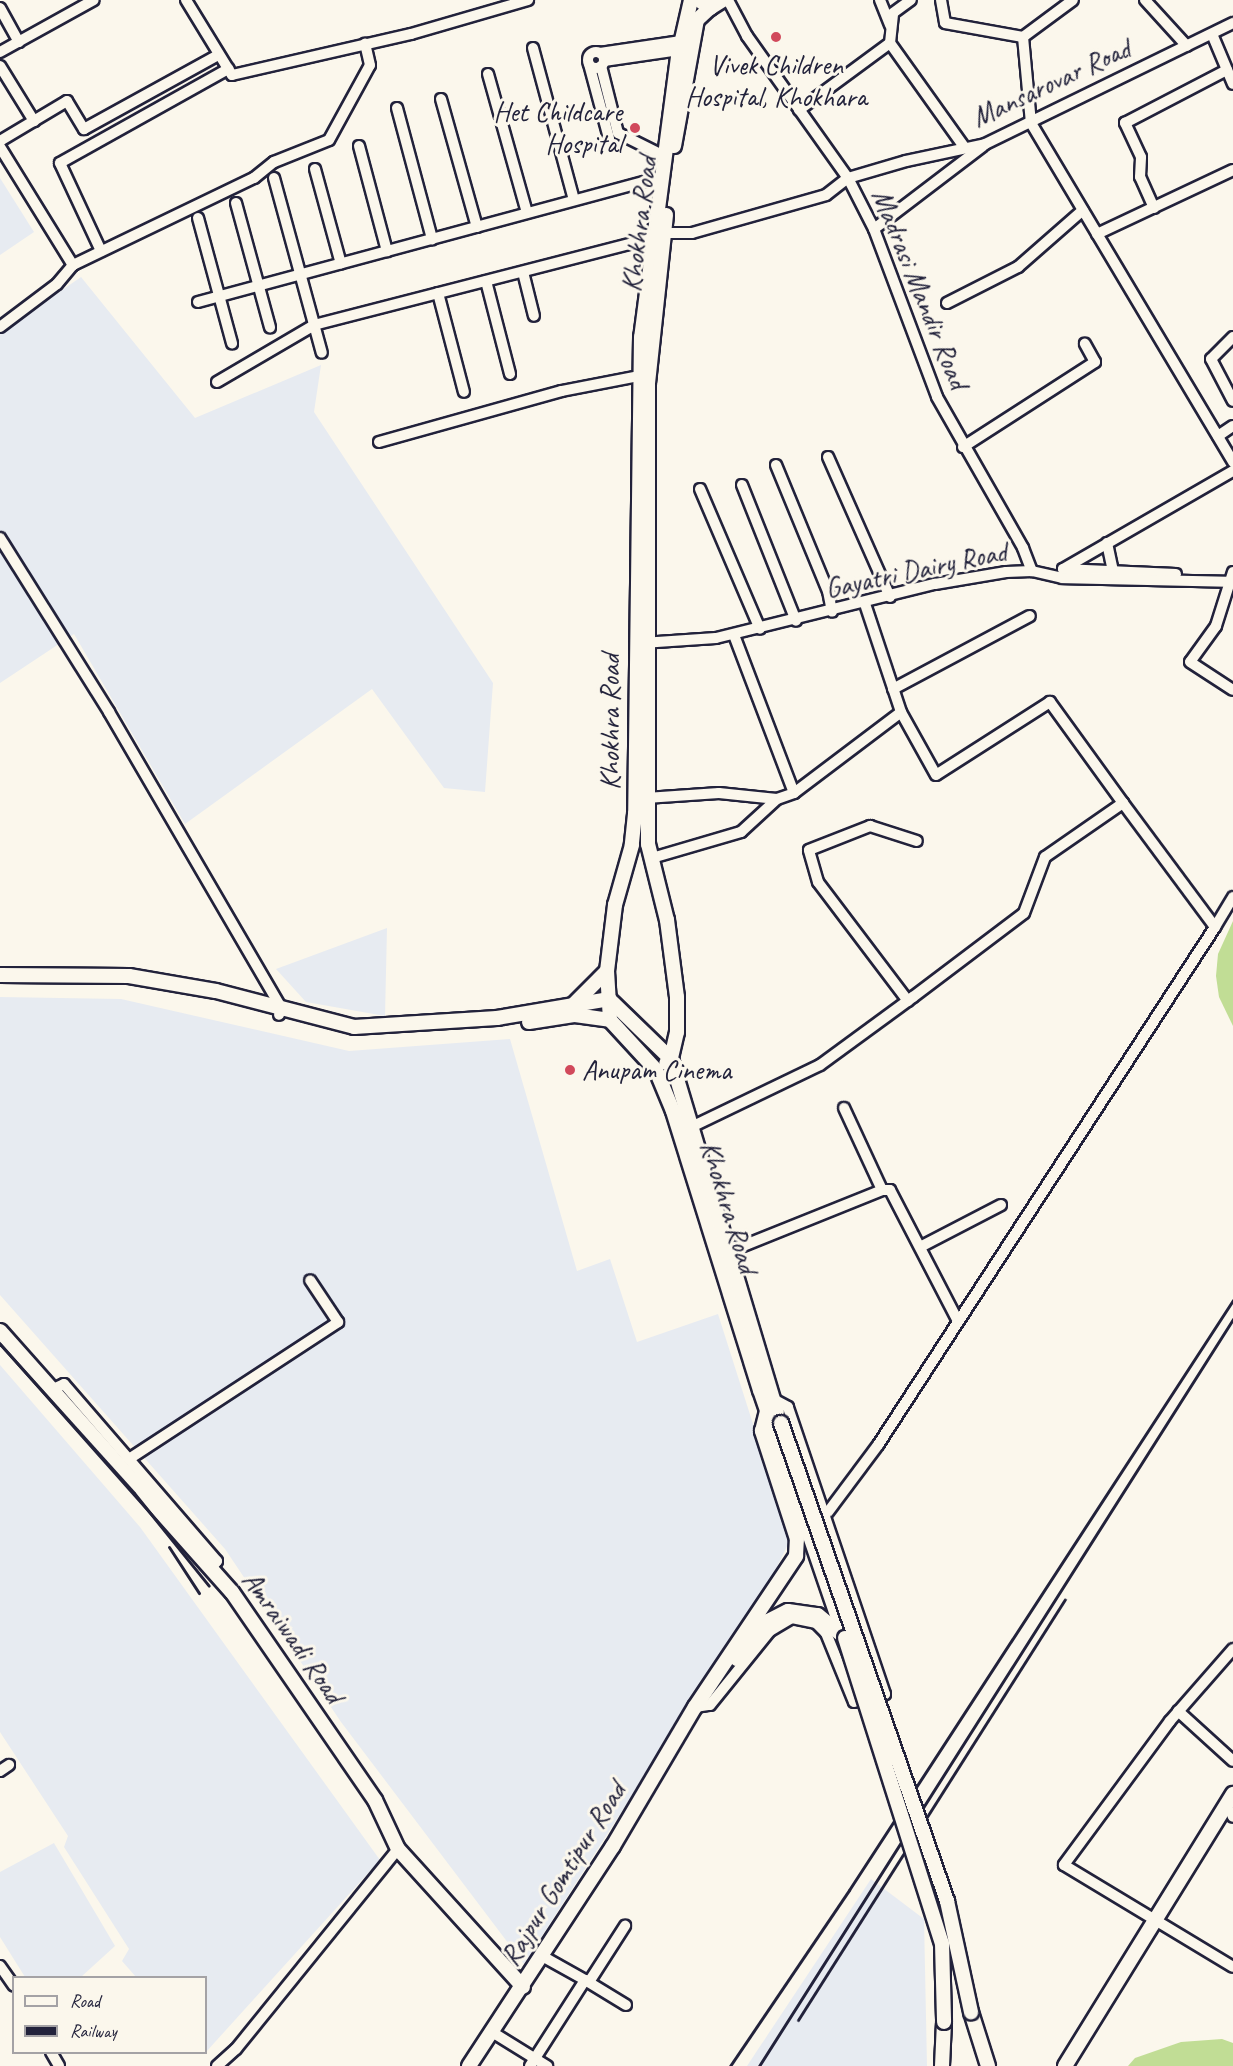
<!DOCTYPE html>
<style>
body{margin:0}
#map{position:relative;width:1233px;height:2066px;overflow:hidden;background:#fbf7ec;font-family:Caveat,sans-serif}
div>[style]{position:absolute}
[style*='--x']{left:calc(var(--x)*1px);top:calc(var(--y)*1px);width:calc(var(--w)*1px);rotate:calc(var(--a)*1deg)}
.built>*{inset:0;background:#e7ebf1}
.green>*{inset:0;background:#c1dd95}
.roads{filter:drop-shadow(2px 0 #22223b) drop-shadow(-2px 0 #22223b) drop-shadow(0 2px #22223b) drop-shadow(0 -2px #22223b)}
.minor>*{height:10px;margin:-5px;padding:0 5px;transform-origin:5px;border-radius:5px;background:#fbf7ec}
.minor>.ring{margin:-5px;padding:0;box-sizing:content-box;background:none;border:10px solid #fbf7ec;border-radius:50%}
.major>*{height:14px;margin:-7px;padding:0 7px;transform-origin:7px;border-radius:7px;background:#fbf7ec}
.rail>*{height:3px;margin:-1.5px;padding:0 1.5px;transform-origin:1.5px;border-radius:1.5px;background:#22223b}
.bridges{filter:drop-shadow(2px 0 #22223b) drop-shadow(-2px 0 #22223b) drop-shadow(0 2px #22223b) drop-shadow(0 -2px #22223b)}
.major-bridge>*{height:14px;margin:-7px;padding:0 7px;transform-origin:7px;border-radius:7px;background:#fbf7ec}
.dots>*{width:16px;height:16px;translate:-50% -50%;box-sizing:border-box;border:3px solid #fbf7ec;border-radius:50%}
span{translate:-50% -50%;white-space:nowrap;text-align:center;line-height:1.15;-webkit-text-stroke:6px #fbf7ec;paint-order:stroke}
.poi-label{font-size:28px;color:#22223b}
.right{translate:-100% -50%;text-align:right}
.left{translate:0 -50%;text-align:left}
.street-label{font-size:28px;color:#22223b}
.legend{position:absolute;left:12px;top:1976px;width:195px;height:78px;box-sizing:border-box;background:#fbf7ec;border:2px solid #a4a2a5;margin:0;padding:8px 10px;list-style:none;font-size:18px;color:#22223b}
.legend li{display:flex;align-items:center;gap:12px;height:30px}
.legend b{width:30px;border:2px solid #a4a2a5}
</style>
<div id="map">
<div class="built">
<i style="clip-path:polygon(0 178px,34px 232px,0 255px)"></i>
<i style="clip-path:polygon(81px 277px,195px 418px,321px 365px,314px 412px,493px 683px,485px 792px,444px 788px,372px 689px,185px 824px,74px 634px,0 683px,0 333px)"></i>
<i style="clip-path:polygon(387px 928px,385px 1016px,306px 1002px,276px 969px)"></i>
<i style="clip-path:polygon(0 997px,121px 999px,349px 1051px,510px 1039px,577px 1271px,610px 1259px,637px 1342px,718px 1314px,790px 1540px,772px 1577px,524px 1964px,341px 1722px,225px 1549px,0 1295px)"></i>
<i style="clip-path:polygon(0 1365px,140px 1527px,380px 1860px,206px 2052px,206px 1978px,136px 1977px,122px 1961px,129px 1949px,64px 1847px,68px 1836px,0 1732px)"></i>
<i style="clip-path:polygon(54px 1843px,115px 1946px,81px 1977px,25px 1977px,0 1937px,0 1872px)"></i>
<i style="clip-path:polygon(871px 1879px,924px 1919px,927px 2066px,747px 2066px)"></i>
</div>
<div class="green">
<i style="clip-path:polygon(1233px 921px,1233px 1026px,1219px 997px,1216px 976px,1218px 954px)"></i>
<i style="clip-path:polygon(1222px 2039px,1233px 2043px,1233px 2066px,1128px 2066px,1135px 2058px,1181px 2042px)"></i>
</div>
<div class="roads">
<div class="minor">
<i style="--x:186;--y:0;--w:88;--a:58.5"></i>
<i style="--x:232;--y:75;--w:184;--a:-12.9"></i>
<i style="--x:411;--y:34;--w:122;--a:-16.2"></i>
<i style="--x:728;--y:0;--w:41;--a:62.2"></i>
<i style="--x:747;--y:36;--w:174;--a:54.6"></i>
<i style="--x:848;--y:178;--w:57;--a:63"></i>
<i style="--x:874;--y:229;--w:179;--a:69.4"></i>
<i style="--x:937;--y:397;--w:174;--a:60.3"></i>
<i style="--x:1023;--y:548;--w:25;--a:69"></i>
<i style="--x:880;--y:0;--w:27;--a:68"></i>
<i style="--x:941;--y:0;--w:23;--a:80"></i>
<i style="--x:945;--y:23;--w:79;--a:10.2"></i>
<i style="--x:1023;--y:37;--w:86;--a:84.7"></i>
<i style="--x:1031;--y:123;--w:395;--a:59.2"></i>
<i style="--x:1145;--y:0;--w:62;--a:47.6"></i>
<i style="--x:0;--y:8;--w:39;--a:61"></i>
<i style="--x:1212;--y:34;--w:54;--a:67.2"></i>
<i style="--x:1023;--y:37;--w:62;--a:-36.5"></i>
<i style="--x:890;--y:43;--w:129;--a:54.5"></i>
<i style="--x:533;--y:48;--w:157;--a:74.9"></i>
<i style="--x:0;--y:52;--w:107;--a:-29"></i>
<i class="ring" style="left:588px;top:52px;width:6px;height:6px"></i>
<i style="--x:600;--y:53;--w:82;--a:-8.4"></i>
<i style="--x:604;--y:61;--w:76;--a:-8.3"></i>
<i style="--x:589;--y:64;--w:77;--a:74.9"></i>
<i style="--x:0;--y:66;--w:65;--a:58.3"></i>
<i style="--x:601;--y:66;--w:69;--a:75.8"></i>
<i style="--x:618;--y:133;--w:51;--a:26.6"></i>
<i style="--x:488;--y:74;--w:144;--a:74.3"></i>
<i style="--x:441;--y:99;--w:133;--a:74.3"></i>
<i style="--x:397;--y:108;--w:136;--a:75"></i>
<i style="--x:799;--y:110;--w:113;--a:-36.4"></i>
<i style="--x:890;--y:43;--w:30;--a:-84"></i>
<i style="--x:893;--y:13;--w:22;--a:-36"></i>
<i style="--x:0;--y:141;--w:78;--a:-30.8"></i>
<i style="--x:67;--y:101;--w:33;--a:59"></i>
<i style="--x:84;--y:129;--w:153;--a:-28.9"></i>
<i style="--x:359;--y:146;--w:109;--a:75.1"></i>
<i style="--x:0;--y:147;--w:139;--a:58.3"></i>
<i style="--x:73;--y:265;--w:201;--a:-25.7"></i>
<i style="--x:254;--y:178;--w:26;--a:-39"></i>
<i style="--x:274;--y:162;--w:59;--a:-21.8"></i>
<i style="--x:329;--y:140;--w:85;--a:-61.3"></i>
<i style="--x:370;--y:65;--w:22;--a:-103"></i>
<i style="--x:315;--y:169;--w:98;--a:74.7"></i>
<i style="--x:274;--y:178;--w:181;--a:74.7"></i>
<i style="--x:236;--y:203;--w:129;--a:74.7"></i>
<i style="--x:1154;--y:208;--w:34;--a:-114"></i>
<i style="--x:1140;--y:177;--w:20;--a:-87"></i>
<i style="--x:1141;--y:157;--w:38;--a:-115"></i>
<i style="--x:1125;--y:123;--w:115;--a:-27.5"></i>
<i style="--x:198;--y:218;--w:130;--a:74.8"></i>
<i style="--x:874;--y:229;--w:137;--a:-37.3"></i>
<i style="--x:663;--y:233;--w:29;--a:0"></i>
<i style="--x:692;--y:233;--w:139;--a:-15.8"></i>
<i style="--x:826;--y:195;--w:28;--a:-38"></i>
<i style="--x:848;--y:178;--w:60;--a:-16.3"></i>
<i style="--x:906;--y:161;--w:81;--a:-12.1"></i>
<i style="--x:985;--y:144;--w:276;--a:-26"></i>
<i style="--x:1097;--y:234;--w:150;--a:-25.2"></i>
<i style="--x:101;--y:251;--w:97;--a:-115"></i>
<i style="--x:60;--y:163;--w:193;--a:-29.2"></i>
<i style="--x:523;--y:272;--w:45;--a:76"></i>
<i style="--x:486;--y:281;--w:96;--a:75.5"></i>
<i style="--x:438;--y:293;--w:102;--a:75.3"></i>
<i style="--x:198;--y:302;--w:480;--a:-15.1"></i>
<i style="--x:947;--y:303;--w:80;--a:-26.9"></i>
<i style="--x:1018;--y:267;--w:86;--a:-41.2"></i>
<i style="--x:0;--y:327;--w:71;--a:-37"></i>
<i style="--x:57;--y:284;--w:25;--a:-50"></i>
<i style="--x:1233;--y:337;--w:31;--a:135"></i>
<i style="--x:1211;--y:359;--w:47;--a:62.4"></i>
<i style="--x:217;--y:382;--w:113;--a:-30.4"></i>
<i style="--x:314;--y:325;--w:350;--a:-14.4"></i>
<i style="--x:1218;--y:436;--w:18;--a:-34"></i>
<i style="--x:379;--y:442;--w:190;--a:-15.6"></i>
<i style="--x:562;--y:391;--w:78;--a:-11"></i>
<i style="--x:963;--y:447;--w:157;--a:-32.8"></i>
<i style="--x:1095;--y:362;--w:21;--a:-119"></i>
<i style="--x:828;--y:457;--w:153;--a:66.1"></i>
<i style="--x:776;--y:465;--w:136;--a:67.6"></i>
<i style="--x:828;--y:591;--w:21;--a:79"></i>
<i style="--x:742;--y:485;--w:146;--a:68.3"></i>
<i style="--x:700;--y:489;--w:152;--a:66.8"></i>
<i style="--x:0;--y:538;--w:205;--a:57.9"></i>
<i style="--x:109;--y:712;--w:342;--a:59.8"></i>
<i style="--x:281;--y:1008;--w:7;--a:106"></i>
<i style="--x:1107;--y:543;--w:29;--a:78"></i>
<i style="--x:1063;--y:569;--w:196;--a:-30"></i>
<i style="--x:1063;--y:569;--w:113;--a:2.5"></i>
<i style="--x:1233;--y:572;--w:57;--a:107.5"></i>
<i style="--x:1216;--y:626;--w:44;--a:125.8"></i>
<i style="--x:1190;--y:662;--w:51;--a:33.1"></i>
<i style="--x:734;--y:635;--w:169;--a:69.2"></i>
<i style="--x:794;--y:793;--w:134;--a:-37.1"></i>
<i style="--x:642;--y:643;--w:74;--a:-3.9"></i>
<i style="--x:716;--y:638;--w:226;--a:-13.9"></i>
<i style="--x:935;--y:584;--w:72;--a:-9.6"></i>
<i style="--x:1006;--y:572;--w:26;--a:-2"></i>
<i style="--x:1032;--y:571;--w:31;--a:13"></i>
<i style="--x:1062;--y:578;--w:171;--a:1.3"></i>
<i style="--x:893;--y:689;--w:155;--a:-28.1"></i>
<i style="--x:646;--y:798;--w:73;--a:-3.9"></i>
<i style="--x:719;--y:793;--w:58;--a:5.9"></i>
<i style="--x:777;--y:799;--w:18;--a:-19"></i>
<i style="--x:652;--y:858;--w:93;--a:-16.3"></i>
<i style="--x:741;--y:832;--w:49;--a:-42.5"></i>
<i style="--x:1215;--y:927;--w:35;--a:-59"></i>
<i style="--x:908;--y:1001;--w:149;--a:-127.1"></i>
<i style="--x:818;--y:882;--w:33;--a:-106"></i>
<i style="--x:809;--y:850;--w:66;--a:-21.5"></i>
<i style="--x:870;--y:826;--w:49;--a:17.7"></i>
<i style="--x:844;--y:1108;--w:90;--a:65.1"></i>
<i style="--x:689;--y:1128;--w:145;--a:-25.7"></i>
<i style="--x:820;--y:1065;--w:115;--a:-36.2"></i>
<i style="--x:913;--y:997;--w:139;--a:-37.1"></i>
<i style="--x:1024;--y:913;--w:60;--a:-69.4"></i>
<i style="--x:1045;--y:857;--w:95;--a:-34.7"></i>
<i style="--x:1123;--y:803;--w:125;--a:-125.9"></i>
<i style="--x:1050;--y:702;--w:135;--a:147.4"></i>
<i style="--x:936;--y:775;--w:72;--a:-119.1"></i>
<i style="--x:901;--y:712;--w:114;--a:-108.4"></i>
<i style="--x:922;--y:1246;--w:89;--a:-27.4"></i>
<i style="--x:728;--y:1252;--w:166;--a:-21.9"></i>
<i style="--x:882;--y:1190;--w:8;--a:0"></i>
<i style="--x:890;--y:1190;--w:148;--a:62.6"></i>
<i style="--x:53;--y:1389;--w:12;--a:-24"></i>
<i style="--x:64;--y:1384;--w:234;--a:49.2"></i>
<i style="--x:217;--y:1561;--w:8;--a:130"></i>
<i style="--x:129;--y:1459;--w:250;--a:-33.2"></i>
<i style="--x:338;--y:1322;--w:50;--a:-123.7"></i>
<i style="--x:828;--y:1512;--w:84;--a:-53.3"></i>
<i style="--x:878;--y:1445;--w:618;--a:-56.95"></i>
<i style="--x:1215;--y:927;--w:154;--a:-126.6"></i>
<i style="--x:1233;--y:1649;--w:96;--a:131.2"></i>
<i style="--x:1170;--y:1721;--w:179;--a:126.4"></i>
<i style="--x:1064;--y:1865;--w:197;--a:31.1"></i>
<i style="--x:695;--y:1707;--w:15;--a:-8"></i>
<i style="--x:710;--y:1705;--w:95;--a:-51"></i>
<i style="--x:770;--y:1631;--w:26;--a:-31"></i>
<i style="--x:792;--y:1618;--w:25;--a:12"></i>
<i style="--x:816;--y:1623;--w:14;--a:45"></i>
<i style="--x:826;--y:1633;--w:74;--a:67.9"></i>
<i style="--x:854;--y:1702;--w:32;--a:-14"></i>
<i style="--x:885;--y:1694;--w:303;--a:-108.7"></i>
<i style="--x:788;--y:1407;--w:17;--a:-152"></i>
<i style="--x:1178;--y:1711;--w:74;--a:42.3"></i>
<i style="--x:0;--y:1771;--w:11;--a:-34"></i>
<i style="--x:1231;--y:1812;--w:5;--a:68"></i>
<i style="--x:0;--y:1966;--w:24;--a:55"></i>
<i style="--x:585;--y:1980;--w:48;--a:31.4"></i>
<i style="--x:589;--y:1982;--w:67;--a:-57.3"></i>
<i style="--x:492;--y:2032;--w:65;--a:31.7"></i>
<i style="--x:51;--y:2052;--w:16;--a:60"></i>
<i style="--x:217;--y:2066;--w:25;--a:-42"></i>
<i style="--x:236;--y:2049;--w:257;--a:-51"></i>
<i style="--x:530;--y:2066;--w:102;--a:-57.4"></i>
<i style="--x:585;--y:1980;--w:49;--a:-150.8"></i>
</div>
<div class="major">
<i style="--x:691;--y:0;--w:58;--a:102.8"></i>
<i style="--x:678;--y:57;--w:282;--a:97.5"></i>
<i style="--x:641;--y:337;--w:477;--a:90.7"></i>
<i style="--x:635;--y:814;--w:31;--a:96"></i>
<i style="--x:632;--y:845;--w:62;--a:105.8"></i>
<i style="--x:615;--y:905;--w:66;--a:96.9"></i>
<i style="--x:607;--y:971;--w:49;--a:86.5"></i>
<i style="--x:610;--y:1020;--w:68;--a:47.4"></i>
<i style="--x:656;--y:1070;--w:44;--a:67.5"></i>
<i style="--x:673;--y:1111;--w:292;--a:72.7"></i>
<i style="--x:760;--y:1390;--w:262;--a:71.1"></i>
<i style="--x:699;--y:0;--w:14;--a:36"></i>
<i style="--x:710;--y:8;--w:15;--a:-32"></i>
<i style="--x:674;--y:146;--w:128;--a:-79.7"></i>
<i style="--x:697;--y:20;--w:18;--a:-43"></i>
<i style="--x:666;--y:215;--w:169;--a:96.1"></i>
<i style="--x:648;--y:383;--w:461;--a:90"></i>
<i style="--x:648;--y:844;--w:78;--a:76"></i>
<i style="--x:667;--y:920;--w:78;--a:82.6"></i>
<i style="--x:677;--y:997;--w:35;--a:90"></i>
<i style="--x:677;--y:1032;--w:28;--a:103"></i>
<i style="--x:671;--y:1059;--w:369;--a:73.3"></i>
<i style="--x:0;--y:975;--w:129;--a:0.4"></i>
<i style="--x:129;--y:976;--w:88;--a:9.8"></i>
<i style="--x:216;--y:991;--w:143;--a:14.6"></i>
<i style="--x:354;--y:1027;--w:143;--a:-3.6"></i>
<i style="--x:497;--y:1018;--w:114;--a:-9.6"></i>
<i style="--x:609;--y:999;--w:86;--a:44.1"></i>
<i style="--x:671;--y:1059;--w:6;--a:141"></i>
<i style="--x:573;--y:1005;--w:48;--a:-45"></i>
<i style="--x:529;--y:1022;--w:47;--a:-8.7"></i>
<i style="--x:575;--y:1015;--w:35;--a:8"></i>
<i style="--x:0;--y:1331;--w:349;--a:48.4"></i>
<i style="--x:232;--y:1592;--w:252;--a:55.5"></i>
<i style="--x:375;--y:1800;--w:54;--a:64.9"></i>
<i style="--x:398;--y:1849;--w:186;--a:47.8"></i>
<i style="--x:737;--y:1659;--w:49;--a:-50.8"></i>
<i style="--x:768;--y:1621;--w:22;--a:-27"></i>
<i style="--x:788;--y:1611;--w:30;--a:8"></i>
<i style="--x:818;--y:1615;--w:30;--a:40"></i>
<i style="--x:971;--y:2012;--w:57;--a:72.5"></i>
<i style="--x:469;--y:2066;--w:263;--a:-56.8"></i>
<i style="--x:613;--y:1846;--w:161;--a:-59.5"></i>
<i style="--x:695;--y:1707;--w:182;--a:-56.2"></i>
<i style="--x:796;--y:1556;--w:17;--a:-87"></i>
<i style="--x:797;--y:1539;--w:114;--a:-108"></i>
<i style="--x:762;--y:1431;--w:21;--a:-76"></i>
<i style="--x:942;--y:2066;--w:44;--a:-87.4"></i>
<i style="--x:1065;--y:2066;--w:320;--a:-58.3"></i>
</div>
</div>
<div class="rail">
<i style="--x:0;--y:1344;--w:200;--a:48"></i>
<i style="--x:134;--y:1493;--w:119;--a:51.1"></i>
<i style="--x:169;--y:1547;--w:55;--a:56.9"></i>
<i style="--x:798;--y:2020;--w:498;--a:-57.6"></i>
<i style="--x:730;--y:2066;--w:212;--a:-55.9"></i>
<i style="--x:849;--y:1890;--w:704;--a:-56.94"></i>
<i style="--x:759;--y:2066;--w:885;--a:-57.6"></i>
</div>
<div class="bridges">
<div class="major-bridge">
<i style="--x:781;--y:1423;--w:506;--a:70.85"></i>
<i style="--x:947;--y:1901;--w:114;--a:77.8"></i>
<i style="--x:845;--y:1638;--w:320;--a:72.4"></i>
<i style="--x:942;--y:1943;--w:79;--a:88.5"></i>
</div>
</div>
<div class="dots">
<i style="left:776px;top:37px;background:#d1495b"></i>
<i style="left:635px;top:128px;background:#d1495b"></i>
<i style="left:570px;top:1070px;background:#d1495b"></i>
</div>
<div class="poi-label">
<span style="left:776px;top:81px">Vivek Children<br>Hospital, Khokhara</span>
<span class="right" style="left:622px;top:128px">Het Childcare<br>Hospital</span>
<span class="left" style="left:582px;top:1070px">Anupam Cinema</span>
</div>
<div class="street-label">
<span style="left:1051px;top:83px;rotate:-25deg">Mansarovar Road</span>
<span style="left:639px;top:224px;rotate:-83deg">Khokhra Road</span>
<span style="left:920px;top:289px;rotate:68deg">Madrasi Mandir Road</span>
<span style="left:916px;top:570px;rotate:-12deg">Gayatri Dairy Road</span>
<span style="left:610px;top:722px;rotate:-90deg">Khokhra Road</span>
<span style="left:729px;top:1207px;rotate:73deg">Khokhra Road</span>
<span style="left:293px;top:1637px;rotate:55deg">Amraiwadi Road</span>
<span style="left:563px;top:1874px;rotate:-58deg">Rajpur Gomtipur Road</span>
</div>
<ul class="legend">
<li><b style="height:8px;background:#fbf7ec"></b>Road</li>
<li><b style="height:8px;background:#22223b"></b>Railway</li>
</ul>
</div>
